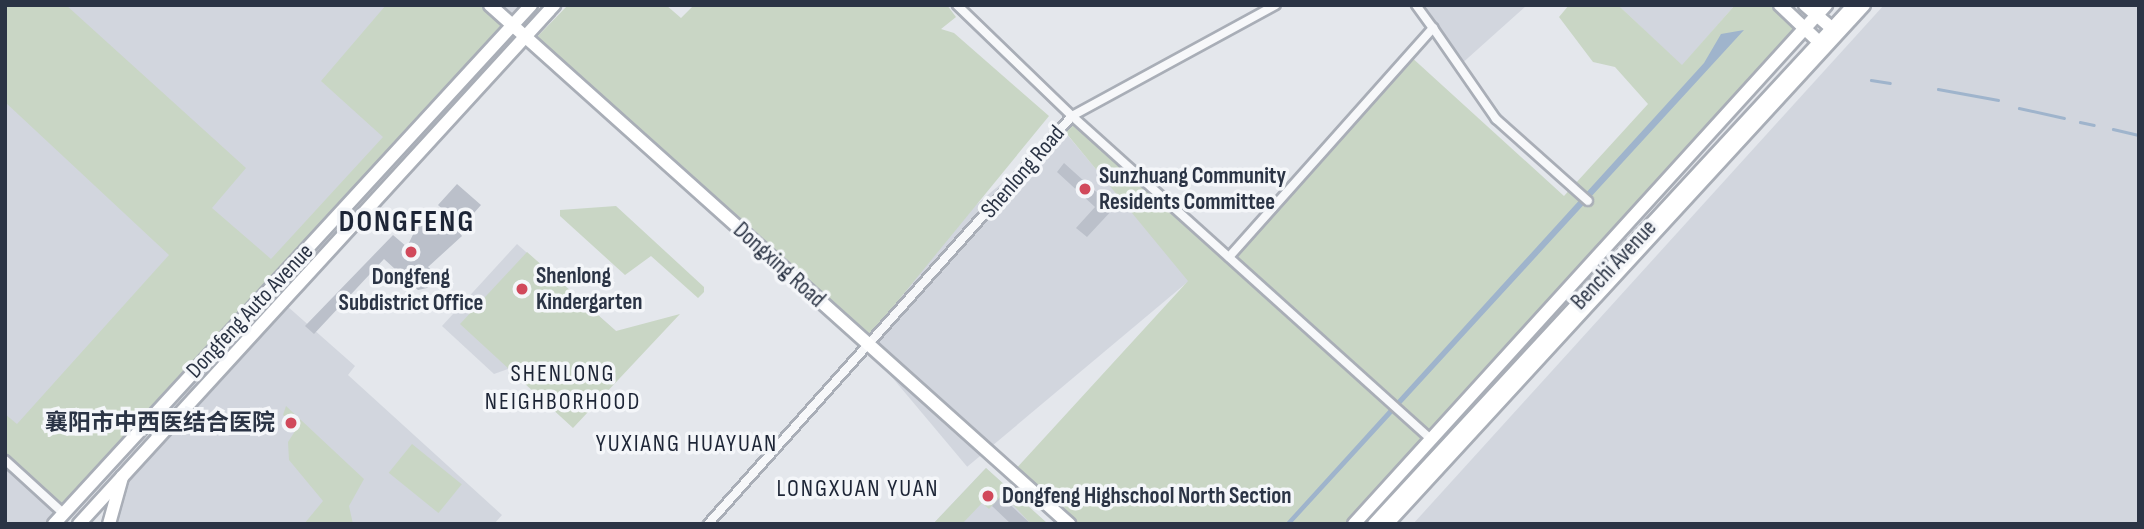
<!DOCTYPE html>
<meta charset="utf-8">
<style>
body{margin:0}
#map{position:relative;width:2144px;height:529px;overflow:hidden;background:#e4e7ec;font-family:"Sofia Sans Condensed","Noto Sans SC",sans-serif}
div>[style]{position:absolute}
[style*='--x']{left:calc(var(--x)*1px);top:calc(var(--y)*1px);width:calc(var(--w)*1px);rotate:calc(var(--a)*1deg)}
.built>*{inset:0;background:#d2d6de;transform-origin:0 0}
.green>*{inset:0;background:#c9d6c5;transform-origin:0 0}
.water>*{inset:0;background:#9fb4cc}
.stream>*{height:2.5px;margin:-1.25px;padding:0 1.25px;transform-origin:1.25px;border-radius:1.25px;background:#9fb4cc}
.building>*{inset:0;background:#bbc0ca}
.roads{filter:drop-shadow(2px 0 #a9aeb7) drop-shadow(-2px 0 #a9aeb7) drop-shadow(0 2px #a9aeb7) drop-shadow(0 -2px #a9aeb7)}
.street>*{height:8px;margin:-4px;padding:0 4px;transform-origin:4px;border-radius:4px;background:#f7f8fa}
.secondary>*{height:12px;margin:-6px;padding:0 6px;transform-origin:6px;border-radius:6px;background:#fff}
.primary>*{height:12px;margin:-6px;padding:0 6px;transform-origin:6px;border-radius:6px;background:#fff}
.dots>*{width:19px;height:19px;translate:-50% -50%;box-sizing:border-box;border:4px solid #f4f6f9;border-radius:50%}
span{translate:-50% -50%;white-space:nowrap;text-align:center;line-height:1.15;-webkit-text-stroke:7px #f4f6f9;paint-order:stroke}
.street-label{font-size:23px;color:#2b3445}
.poi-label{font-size:23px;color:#2b3445;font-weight:700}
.left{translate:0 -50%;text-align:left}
.right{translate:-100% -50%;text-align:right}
.neighbourhood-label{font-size:24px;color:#1d2536;letter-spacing:2px}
.district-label{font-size:30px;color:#1d2536;font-weight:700;letter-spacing:2px}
.frame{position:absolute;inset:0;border:7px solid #2b3445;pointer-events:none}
</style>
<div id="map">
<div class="built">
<i style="clip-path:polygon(5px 5px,531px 5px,59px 524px,5px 524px)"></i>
<i style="clip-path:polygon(1416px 5px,1527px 5px,1459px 66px)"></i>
<i style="clip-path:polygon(1618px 5px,1735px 5px,1682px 66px)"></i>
<i style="clip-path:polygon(1884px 5px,2139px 5px,2139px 524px,1413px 524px)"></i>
<i style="left:1064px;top:131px;width:195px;height:290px;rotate:50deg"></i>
<i style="clip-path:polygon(517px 244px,616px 331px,494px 374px,442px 326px)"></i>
<i style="clip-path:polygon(287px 306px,355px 366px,348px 375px,502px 515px,494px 524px,109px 524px,116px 496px)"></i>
<i style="clip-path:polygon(986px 468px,1048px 524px,933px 524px)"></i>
</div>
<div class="green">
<i style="clip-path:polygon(5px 5px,66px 5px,246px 168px,212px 208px,271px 259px,383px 137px,321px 81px,386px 5px,490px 5px,512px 25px,63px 513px,5px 460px,5px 414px,17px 424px,169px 255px,5px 102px)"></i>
<i style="clip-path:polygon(568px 5px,666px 5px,681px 18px,694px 5px,947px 5px,956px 17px,941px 29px,954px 33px,1049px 116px,870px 335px,535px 39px)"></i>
<i style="clip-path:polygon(1569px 5px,1618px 5px,1682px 65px,1735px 5px,1780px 5px,1805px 28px,1354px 524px,1069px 524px,1012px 473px,1188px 281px,1062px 128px,1072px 116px,1229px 257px,1409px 55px,1564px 196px,1648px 104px,1615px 67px,1593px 62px,1559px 17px)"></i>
<i style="clip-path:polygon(616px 206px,704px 287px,704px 292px,698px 298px,651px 256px,625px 275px,560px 216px,560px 210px)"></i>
<i style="clip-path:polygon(527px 252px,616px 331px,680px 314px,573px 428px,460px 324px)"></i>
<i style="clip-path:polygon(286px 406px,364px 479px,349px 506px,353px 524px,304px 524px,323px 501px,289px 460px,288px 442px,297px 428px,283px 415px)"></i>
<i style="left:412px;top:444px;width:64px;height:37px;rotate:39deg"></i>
<i style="clip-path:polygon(986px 468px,1048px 524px,1031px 524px,1003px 494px,989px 509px,982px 503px,962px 524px,933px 524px)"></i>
</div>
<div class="water">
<i style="clip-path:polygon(1744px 30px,1291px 524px,1285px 524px,1704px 63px,1721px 34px)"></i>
</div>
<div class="stream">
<i style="--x:1871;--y:80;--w:19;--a:9"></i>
<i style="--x:1938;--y:89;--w:61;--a:10.4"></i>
<i style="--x:2019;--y:108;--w:46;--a:12.5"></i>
<i style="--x:2080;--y:122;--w:14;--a:12"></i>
<i style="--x:2113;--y:129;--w:27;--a:13"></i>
</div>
<div class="building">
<i style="clip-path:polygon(1064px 163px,1114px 208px,1087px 237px,1076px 228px,1095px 207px,1057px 172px)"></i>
<i style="clip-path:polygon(457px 184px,481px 205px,458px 231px,462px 236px,428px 267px,438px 276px,427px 288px,418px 290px,384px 259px,314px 334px,305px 326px,393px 235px,407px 247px,420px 220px,452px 218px,438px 205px)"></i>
<i style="clip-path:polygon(1001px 496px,1020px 514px,1031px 524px,1011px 524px,992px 506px)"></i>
</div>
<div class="roads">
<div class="street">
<i style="--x:957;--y:5;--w:160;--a:44"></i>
<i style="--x:1072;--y:116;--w:232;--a:-28.6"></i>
<i style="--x:1416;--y:5;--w:29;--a:54"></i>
<i style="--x:1229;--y:257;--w:307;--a:-48.3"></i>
<i style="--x:1433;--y:28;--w:111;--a:55.3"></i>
<i style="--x:1496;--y:119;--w:123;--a:41.7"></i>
<i style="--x:5;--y:460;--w:79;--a:42.4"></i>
<i style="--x:708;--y:524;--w:547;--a:-48.26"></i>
<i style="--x:1072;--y:116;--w:483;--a:42"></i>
</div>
<div class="secondary">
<i style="--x:490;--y:5;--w:778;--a:41.87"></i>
<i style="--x:1780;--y:5;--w:55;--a:43.5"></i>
<i style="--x:1805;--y:5;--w:37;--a:41"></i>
<i style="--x:109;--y:524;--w:49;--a:-74.5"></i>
<i style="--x:1387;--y:524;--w:705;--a:-47.41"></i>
</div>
<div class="primary">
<i style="--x:54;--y:524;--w:705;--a:-47.41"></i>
<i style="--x:79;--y:524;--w:704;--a:-47.53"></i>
<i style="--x:1354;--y:524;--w:702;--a:-47.72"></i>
<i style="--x:1374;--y:524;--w:707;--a:-47.24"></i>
</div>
</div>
<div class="dots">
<i style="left:1085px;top:189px;background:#d1495b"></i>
<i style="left:411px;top:252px;background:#d1495b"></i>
<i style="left:522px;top:289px;background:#d1495b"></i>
<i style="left:291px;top:423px;background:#d1495b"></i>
<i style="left:988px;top:496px;background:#d1495b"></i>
</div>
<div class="street-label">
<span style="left:1023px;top:172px;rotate:-49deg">Shenlong Road</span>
<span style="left:779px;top:265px;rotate:42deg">Dongxing Road</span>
<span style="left:1614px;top:265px;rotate:-47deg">Benchi Avenue</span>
<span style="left:250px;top:311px;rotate:-47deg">Dongfeng Auto Avenue</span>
</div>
<div class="poi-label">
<span class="left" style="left:1099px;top:189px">Sunzhuang Community<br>Residents Committee</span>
<span class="left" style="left:536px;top:289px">Shenlong<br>Kindergarten</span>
<span style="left:411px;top:290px">Dongfeng<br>Subdistrict Office</span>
<span class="right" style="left:275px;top:423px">襄阳市中西医结合医院</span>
<span class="left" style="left:1002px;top:496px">Dongfeng Highschool North Section</span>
</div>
<div class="neighbourhood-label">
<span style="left:563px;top:388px">SHENLONG<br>NEIGHBORHOOD</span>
<span style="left:687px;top:444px">YUXIANG HUAYUAN</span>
<span style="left:858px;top:489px">LONGXUAN YUAN</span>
</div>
<div class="district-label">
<span style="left:407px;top:222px">DONGFENG</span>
</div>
<div class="frame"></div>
</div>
